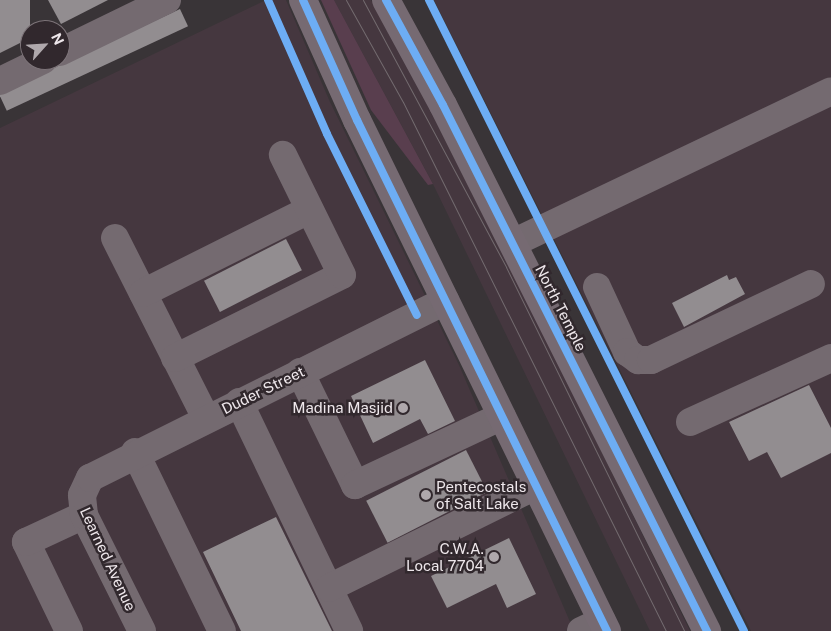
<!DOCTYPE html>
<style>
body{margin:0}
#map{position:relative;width:831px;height:631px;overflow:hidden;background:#393437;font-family:"Public Sans",sans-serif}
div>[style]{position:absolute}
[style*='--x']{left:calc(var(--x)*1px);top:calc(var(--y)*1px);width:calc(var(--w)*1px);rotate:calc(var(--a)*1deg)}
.built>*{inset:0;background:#45373f}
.green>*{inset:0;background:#593e4e}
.building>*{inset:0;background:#928d90;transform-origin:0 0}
.minor>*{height:28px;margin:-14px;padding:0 14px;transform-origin:14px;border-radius:14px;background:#746a70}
.major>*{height:28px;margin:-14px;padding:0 14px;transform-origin:14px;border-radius:14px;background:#766a72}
.tram>*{height:1px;margin:-0.5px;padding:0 0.5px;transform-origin:0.5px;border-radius:0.5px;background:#736b6f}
.cycleway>*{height:8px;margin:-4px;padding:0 4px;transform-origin:4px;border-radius:4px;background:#6dadf4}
.dots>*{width:14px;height:14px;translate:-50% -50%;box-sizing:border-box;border:2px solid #31282d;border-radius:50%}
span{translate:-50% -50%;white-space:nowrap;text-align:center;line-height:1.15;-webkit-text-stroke:5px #31282d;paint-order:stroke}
.street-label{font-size:15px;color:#eee7eb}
.poi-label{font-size:15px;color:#eee7eb}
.right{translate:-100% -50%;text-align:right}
.left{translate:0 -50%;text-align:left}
.north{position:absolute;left:20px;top:20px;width:50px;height:50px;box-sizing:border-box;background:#31282d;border:1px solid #7d7479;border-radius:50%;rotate:64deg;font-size:14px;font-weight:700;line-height:20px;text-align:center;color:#eee7eb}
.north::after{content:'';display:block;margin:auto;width:18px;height:22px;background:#afa8ac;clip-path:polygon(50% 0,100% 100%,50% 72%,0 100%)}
</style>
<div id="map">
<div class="built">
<i style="clip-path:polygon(266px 0,286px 0,330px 102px,459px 365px,574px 631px,0 631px,0 128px)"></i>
<i style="clip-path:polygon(334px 0,371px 0,448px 140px,690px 631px,650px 631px,431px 180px)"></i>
<i style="clip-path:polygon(434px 0,831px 0,831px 631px,751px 631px)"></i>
</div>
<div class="green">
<i style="clip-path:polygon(321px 0,334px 0,433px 184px,428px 185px,371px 110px)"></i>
</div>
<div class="building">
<i style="clip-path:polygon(0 0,30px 0,30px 38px,0 53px)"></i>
<i style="clip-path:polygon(48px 0,108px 0,61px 24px)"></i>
<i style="left:180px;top:9px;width:19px;height:200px;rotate:65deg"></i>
<i style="left:286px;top:239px;width:35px;height:92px;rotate:63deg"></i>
<i style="clip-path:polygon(727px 275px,729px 280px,736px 277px,745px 294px,684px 327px,672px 303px)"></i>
<i style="clip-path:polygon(425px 360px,455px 421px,428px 434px,420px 419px,373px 443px,351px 396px)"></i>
<i style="clip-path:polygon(809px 385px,831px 428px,831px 453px,781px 478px,767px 452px,749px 461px,729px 422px)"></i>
<i style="left:466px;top:450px;width:47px;height:112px;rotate:63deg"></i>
<i style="clip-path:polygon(276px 517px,303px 572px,332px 631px,241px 631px,203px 552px)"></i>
<i style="clip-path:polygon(509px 538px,536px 594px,507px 608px,496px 584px,447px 608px,431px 576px)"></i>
</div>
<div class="minor">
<i style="--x:60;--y:52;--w:119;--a:-25.9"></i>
<i style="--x:0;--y:81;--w:48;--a:-26"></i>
<i style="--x:115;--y:238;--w:202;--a:63.2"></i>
<i style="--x:513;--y:243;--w:352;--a:-25.5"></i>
<i style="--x:597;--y:287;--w:72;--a:65.2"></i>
<i style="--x:627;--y:352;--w:14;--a:36"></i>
<i style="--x:638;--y:360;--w:13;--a:0"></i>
<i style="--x:651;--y:360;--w:177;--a:-25.4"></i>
<i style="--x:143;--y:293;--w:186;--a:-26.6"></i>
<i style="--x:175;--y:358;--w:186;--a:-26.4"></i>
<i style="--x:342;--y:275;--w:134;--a:-116.2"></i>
<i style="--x:300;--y:372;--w:126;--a:64"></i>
<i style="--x:355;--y:485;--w:162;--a:-25.1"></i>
<i style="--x:239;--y:402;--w:254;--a:64.3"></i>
<i style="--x:690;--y:422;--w:155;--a:-24.4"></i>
<i style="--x:135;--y:452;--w:199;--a:64.1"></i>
<i style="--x:329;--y:588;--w:230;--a:-26.3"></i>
<i style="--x:69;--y:631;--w:99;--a:-115.8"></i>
<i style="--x:26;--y:542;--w:64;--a:-25"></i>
<i style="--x:142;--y:631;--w:130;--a:-116.6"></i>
<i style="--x:84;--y:515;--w:20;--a:-96"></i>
<i style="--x:82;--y:495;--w:19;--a:-65"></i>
<i style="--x:90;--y:478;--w:397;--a:-26.5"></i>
<i style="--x:581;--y:631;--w:23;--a:-25"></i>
</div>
<div class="major">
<i style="--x:303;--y:0;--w:132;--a:65.8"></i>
<i style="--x:357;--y:120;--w:569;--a:63.93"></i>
<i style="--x:386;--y:0;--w:119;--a:61.5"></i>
<i style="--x:443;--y:105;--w:589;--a:63.35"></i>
</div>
<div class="tram">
<i style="--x:346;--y:0;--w:117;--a:60.8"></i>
<i style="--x:403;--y:102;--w:591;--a:63.57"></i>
<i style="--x:363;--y:0;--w:303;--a:61.8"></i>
<i style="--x:506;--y:267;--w:405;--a:63.9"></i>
</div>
<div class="cycleway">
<i style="--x:268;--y:0;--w:146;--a:66.2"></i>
<i style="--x:327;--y:134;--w:202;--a:63.6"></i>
<i style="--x:303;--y:0;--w:132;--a:65.8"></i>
<i style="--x:357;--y:120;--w:569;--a:63.93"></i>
<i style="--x:386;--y:0;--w:119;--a:61.5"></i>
<i style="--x:443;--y:105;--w:589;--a:63.35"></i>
<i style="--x:429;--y:0;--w:705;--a:63.47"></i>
</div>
<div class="dots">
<i style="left:403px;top:408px;background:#afa8ac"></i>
<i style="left:426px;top:495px;background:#afa8ac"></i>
<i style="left:494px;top:557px;background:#afa8ac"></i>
</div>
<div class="street-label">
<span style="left:561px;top:308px;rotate:63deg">North Temple</span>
<span style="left:263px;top:390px;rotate:-26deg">Duder Street</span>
<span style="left:108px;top:559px;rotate:65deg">Learned Avenue</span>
</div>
<div class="poi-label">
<span class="right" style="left:393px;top:408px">Madina Masjid</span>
<span class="left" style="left:436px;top:495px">Pentecostals<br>of Salt Lake</span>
<span class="right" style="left:484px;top:557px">C.W.A.<br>Local 7704</span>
</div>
<div class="north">N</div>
</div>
